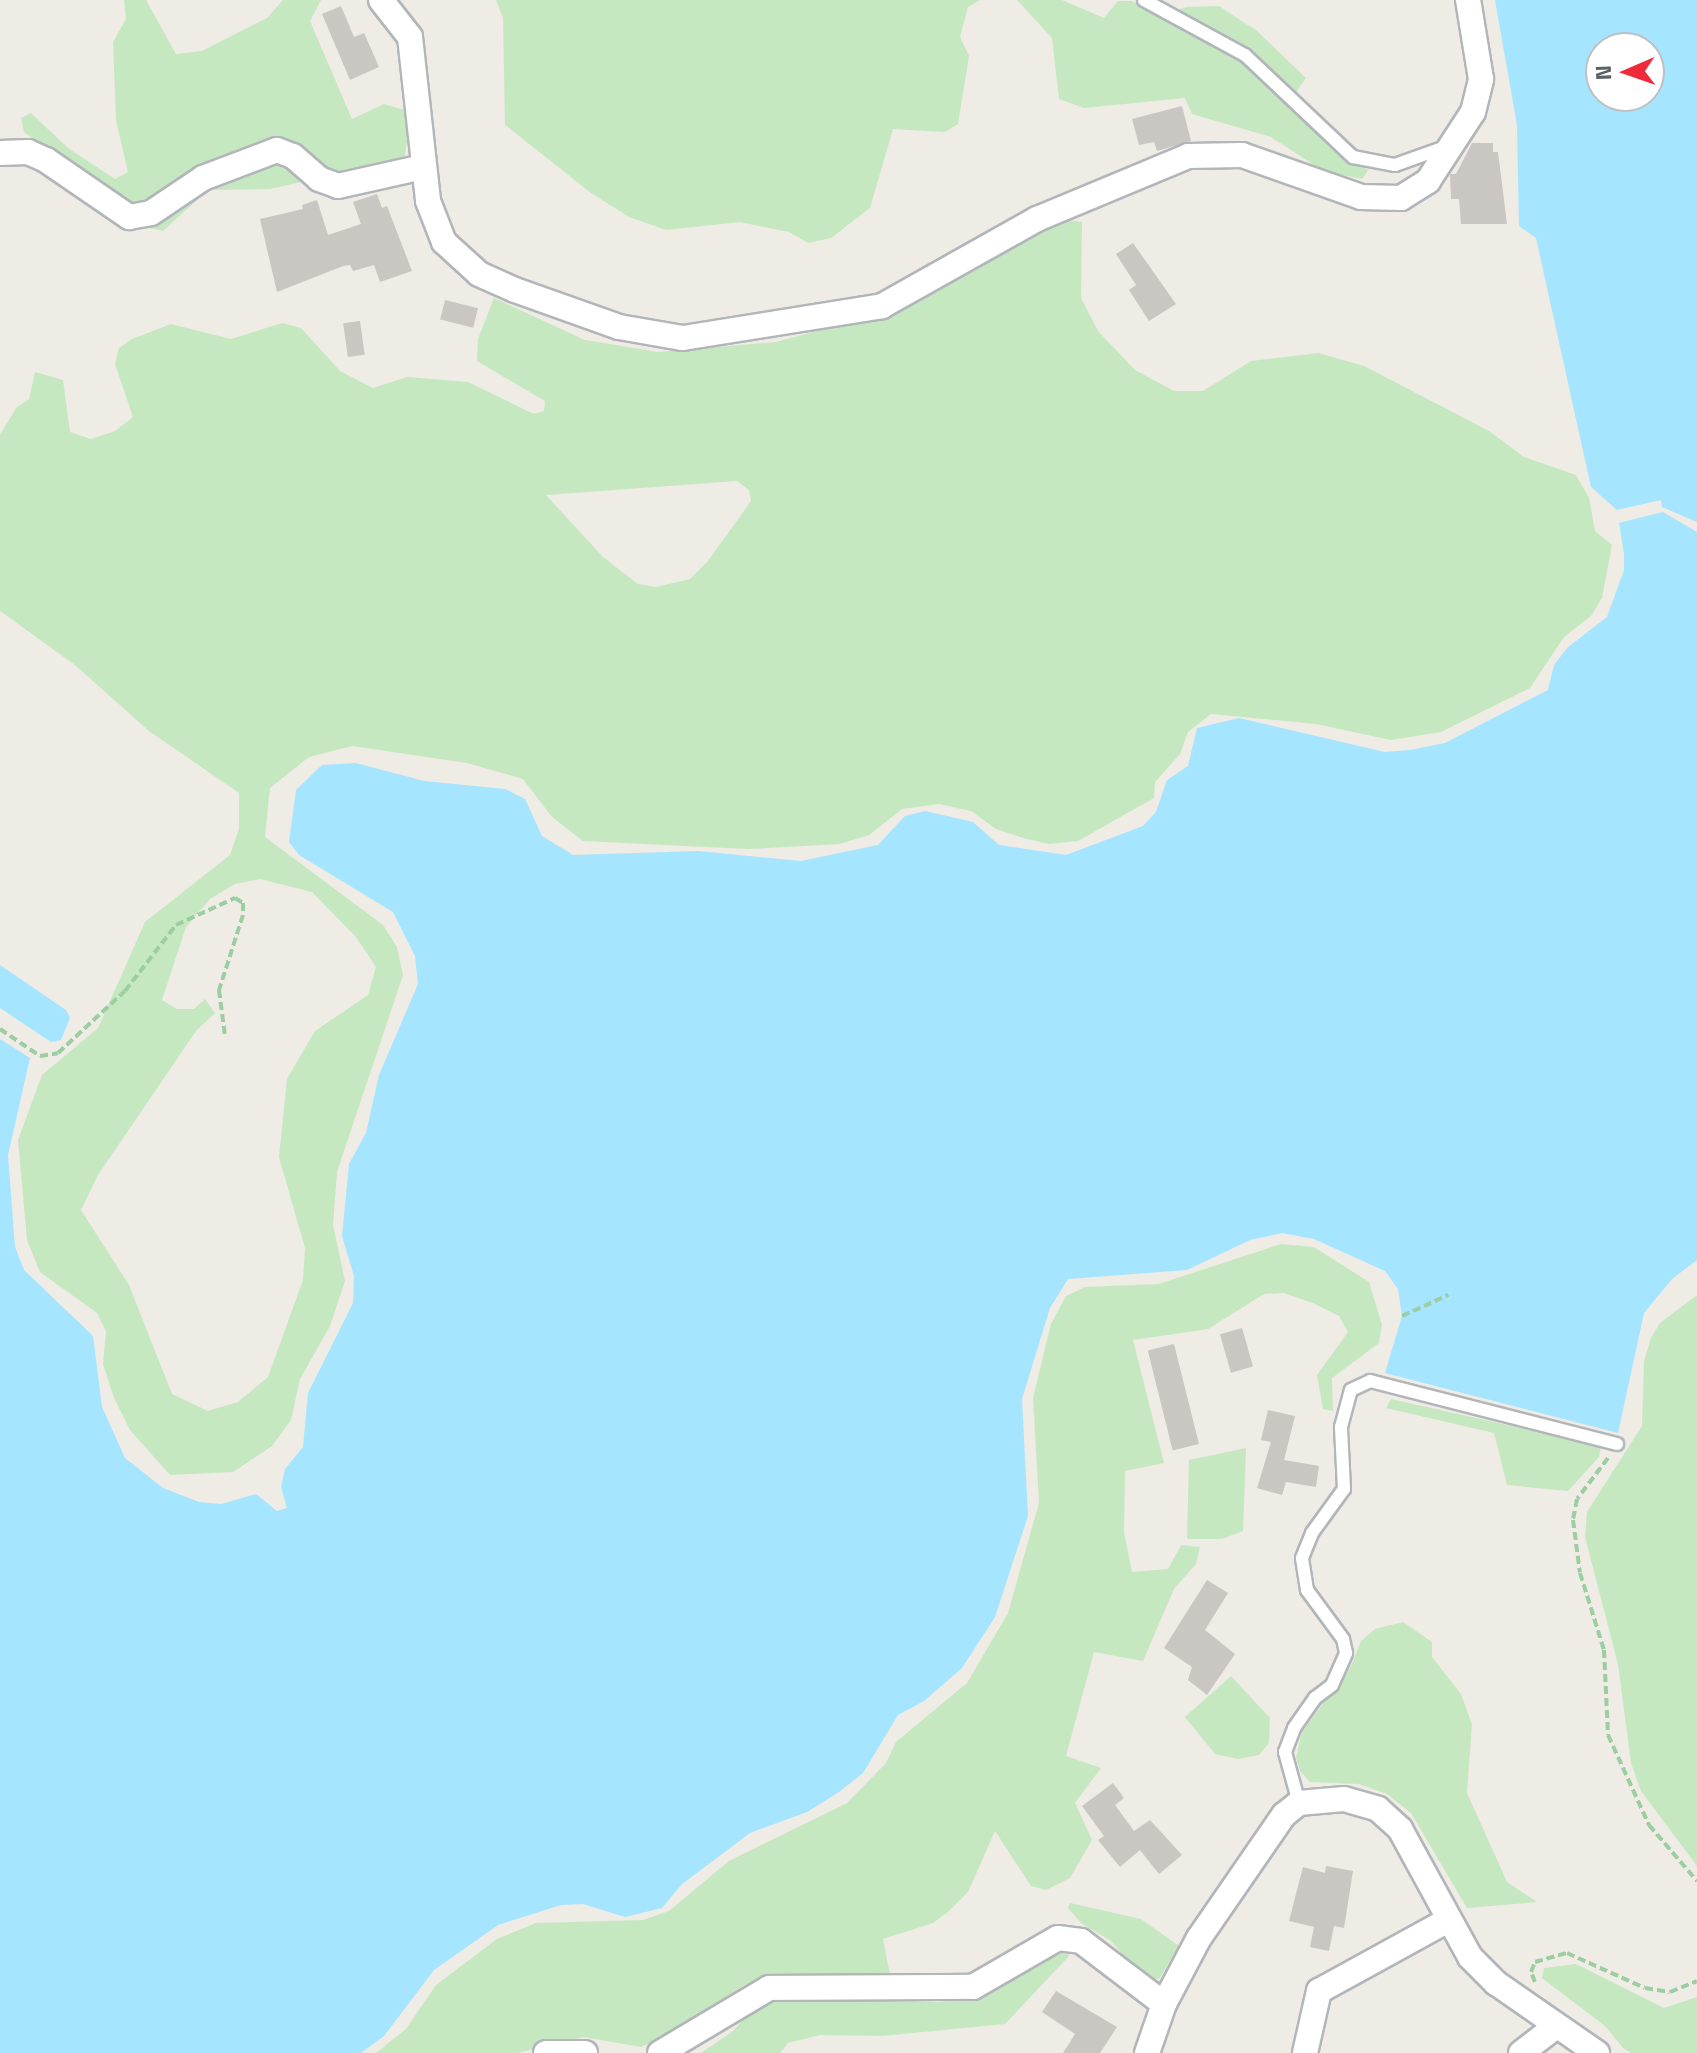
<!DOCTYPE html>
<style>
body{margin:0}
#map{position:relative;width:1697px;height:2053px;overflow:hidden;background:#efebe5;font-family:"Titillium Web",sans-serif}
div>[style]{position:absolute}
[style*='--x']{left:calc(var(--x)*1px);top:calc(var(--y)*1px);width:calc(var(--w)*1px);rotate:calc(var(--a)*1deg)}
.green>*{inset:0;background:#c6e8c0}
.water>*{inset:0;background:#a5e5ff}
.pier>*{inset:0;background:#efebe5}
.building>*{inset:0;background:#cac6c1;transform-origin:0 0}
.path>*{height:4px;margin-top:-2px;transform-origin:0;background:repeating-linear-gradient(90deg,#9ccea2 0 8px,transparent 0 12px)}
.roads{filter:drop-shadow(2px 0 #b2b6ba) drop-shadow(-2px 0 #b2b6ba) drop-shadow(0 2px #b2b6ba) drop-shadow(0 -2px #b2b6ba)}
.service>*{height:12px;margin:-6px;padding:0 6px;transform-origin:6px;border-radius:6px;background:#fff}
.minor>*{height:24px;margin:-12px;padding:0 12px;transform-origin:12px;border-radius:12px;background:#fff}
span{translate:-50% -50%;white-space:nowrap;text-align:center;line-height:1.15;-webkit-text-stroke:6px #fff;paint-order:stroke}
.north{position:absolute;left:1585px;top:32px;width:80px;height:80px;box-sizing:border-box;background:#fff;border:2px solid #bec0c2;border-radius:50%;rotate:268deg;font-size:22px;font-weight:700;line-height:32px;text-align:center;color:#5c6266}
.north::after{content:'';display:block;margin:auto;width:28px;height:36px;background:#ef2b39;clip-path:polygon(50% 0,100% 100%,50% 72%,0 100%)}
</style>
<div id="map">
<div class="green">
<i style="clip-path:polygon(124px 0,146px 0,176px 54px,202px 51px,267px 18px,283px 0,321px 0,310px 21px,352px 119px,384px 104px,404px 110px,410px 127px,404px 159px,270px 189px,208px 190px,163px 231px,140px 226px,115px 200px,24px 132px,21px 118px,31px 113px,68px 148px,115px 179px,128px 172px,116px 120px,113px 42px,126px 19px)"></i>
<i style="clip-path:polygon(496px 0,980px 0,968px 7px,960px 37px,969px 56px,958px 124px,945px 132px,893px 129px,870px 208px,831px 238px,808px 243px,789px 232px,740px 222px,666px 230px,629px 217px,591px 193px,505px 125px,503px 18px)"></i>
<i style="clip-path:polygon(1017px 0,1062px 0,1104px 18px,1118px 1px,1132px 1px,1161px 17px,1186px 7px,1219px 6px,1257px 31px,1306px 78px,1297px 91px,1296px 112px,1333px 150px,1368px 170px,1362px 179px,1323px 171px,1271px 137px,1192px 114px,1185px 98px,1084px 108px,1059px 99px,1052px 38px)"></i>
<i style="clip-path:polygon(evenodd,1066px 220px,1082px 222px,1081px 298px,1098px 331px,1135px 370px,1174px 391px,1203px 391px,1251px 361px,1318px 353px,1364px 366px,1489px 431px,1524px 457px,1576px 475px,1589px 498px,1595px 531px,1612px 545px,1602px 598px,1591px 616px,1564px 637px,1530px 688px,1441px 732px,1391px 740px,1316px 724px,1211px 714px,1188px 732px,1180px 754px,1155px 782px,1154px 798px,1078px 841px,1049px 844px,1023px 838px,996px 829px,971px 811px,939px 804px,902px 809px,869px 835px,840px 844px,748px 849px,583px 841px,552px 817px,523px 779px,467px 763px,352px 746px,309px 757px,270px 788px,265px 837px,383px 925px,397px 947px,403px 975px,337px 1172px,333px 1225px,345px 1281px,330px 1326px,300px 1379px,291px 1420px,272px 1446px,233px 1472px,170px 1475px,130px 1430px,114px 1398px,103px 1364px,106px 1331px,97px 1313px,40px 1272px,27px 1240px,18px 1140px,42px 1075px,98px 1028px,145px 922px,230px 855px,239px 829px,239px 793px,149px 731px,75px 665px,0 611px,0 435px,16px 408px,29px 399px,35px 372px,63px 380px,70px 432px,91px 439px,115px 431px,133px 417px,115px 364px,119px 348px,132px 339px,171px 324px,231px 339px,282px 323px,301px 328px,340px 371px,373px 388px,407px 377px,468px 382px,534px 414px,544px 411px,545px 401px,477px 361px,478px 339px,494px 298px,585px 340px,658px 352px,776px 342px,896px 310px,980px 268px,1032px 231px,1066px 220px,737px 481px,749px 490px,751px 501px,708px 561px,690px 579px,656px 587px,638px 584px,603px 557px,546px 495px,737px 481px,1066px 220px,260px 879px,312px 892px,356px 937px,376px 967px,368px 995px,315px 1031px,287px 1079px,279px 1157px,305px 1248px,303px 1280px,268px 1377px,238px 1402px,208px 1411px,172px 1394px,129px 1285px,81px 1210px,98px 1175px,196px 1031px,215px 1013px,205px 999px,194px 1009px,177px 1009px,162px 1000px,186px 927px,210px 899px,235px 884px,260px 879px)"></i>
<i style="clip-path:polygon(1281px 1244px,1314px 1247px,1369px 1282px,1382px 1325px,1379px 1343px,1332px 1378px,1333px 1411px,1323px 1409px,1317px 1375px,1348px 1332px,1339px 1316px,1313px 1303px,1284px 1293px,1264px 1294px,1208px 1329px,1133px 1340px,1164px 1463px,1125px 1471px,1124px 1532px,1132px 1572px,1168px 1569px,1181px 1545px,1200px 1547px,1196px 1564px,1174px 1589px,1143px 1661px,1094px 1652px,1066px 1756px,1101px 1768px,1075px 1803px,1092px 1840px,1070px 1878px,1046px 1890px,1031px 1886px,995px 1831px,968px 1892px,948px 1912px,933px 1923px,883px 1939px,890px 1975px,769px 1976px,744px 1985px,690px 2025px,641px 2047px,584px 2037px,517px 2053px,376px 2053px,406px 2029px,436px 1985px,497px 1939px,536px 1923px,643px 1920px,669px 1911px,729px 1861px,847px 1803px,886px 1763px,896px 1742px,967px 1683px,1008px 1613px,1039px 1503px,1033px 1398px,1051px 1324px,1066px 1296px,1085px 1287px,1159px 1284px)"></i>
<i style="clip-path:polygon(1697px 1295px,1697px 1866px,1641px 1791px,1631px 1763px,1618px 1664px,1585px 1537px,1587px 1512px,1642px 1426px,1644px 1361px,1651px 1338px,1660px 1323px)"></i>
<i style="clip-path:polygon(1391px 1399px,1601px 1446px,1599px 1457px,1568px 1491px,1507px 1485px,1494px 1433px,1386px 1408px)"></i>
<i style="clip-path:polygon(1246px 1448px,1243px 1531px,1222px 1539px,1187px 1539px,1189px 1460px)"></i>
<i style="clip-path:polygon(1403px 1622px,1432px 1642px,1432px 1657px,1461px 1694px,1472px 1724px,1467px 1793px,1507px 1882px,1537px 1902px,1467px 1908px,1411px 1813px,1387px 1794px,1359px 1784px,1310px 1782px,1300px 1771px,1296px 1758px,1302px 1732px,1351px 1666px,1361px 1641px,1375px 1629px)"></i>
<i style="clip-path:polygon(1231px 1676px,1270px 1718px,1269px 1743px,1259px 1755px,1238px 1759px,1215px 1754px,1185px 1717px)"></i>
<i style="clip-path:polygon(1070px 1903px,1141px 1919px,1179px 1946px,1159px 1979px,1143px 1978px,1111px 1941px,1081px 1923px,1068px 1908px)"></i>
<i style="clip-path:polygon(1062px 1952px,1070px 1955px,1005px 2024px,882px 2036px,820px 2035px,788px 2043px,780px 2053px,701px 2053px,733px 2031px,749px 2013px,778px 2000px,939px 2002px,980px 1996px,1046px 1953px)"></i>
<i style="clip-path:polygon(1576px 1964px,1664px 2008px,1697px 1997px,1697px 2053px,1631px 2053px,1623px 2048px,1605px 2026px,1542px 1978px,1544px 1968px)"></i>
</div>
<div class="water">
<i style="clip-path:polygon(evenodd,1495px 0,1697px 0,1697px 1260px,1672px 1279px,1644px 1313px,1618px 1433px,1385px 1373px,1402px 1316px,1398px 1289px,1385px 1271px,1314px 1239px,1282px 1233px,1250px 1240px,1187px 1270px,1068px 1279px,1050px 1308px,1022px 1399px,1028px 1516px,995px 1617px,962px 1668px,924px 1701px,898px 1715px,863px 1773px,839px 1792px,807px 1812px,750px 1833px,682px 1884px,662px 1908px,625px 1917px,583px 1904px,561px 1905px,498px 1925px,434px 1970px,384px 2036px,361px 2053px,0 2053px,0 1039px,30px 1058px,8px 1155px,15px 1247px,24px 1270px,93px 1336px,102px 1407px,125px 1458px,163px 1488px,199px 1502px,221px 1504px,256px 1494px,277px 1511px,287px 1508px,281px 1487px,285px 1469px,303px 1447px,308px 1393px,353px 1303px,354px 1276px,342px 1236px,349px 1164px,366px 1133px,379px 1075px,418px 984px,415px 956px,393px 912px,299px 855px,289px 842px,296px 790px,322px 765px,356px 763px,424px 781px,505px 789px,525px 799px,542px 836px,573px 855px,698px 851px,801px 861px,878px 845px,905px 816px,925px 811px,973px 822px,999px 845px,1066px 855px,1143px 826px,1156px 812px,1167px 780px,1188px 766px,1197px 728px,1239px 718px,1385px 752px,1410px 750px,1445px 743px,1548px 690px,1554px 665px,1567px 648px,1607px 617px,1624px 570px,1624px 554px,1617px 510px,1591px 487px,1536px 238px,1519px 226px,1517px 125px,1495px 0,1601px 48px,1649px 48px,1649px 96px,1601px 96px,1601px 48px)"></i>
<i style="clip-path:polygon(0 965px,66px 1010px,70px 1018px,61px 1040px,51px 1042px,0 1008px)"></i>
</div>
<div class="pier">
<i style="clip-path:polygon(1661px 500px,1662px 507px,1697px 522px,1697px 532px,1663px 512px,1615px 524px,1612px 511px)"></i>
</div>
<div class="building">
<i style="clip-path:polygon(341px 6px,354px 37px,364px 33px,379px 67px,350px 80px,322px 14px)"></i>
<i style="clip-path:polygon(1182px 106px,1191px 141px,1157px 151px,1154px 142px,1139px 145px,1132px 119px)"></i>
<i style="clip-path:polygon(1472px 143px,1493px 143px,1493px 152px,1498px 152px,1507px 224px,1461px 224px,1459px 199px,1451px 199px,1450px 174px,1456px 174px)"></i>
<i style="clip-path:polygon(377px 194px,382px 208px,387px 206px,412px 271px,380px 282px,374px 265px,353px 271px,350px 265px,343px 266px,277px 292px,260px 219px,303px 209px,302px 205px,317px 200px,328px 235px,361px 224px,353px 202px)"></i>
<i style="clip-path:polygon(1133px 243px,1176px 304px,1149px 321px,1129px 290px,1136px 285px,1116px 254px)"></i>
<i style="left:445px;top:300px;width:34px;height:20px;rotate:14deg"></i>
<i style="left:360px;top:321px;width:34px;height:17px;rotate:82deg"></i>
<i style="left:1242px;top:1328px;width:40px;height:23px;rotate:74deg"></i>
<i style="left:1174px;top:1344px;width:103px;height:27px;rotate:76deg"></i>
<i style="clip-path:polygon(1268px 1410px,1295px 1416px,1284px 1460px,1319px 1466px,1316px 1487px,1286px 1482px,1282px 1495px,1257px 1488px,1271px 1442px,1261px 1440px)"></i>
<i style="clip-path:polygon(1207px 1580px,1228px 1593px,1205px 1630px,1235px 1654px,1207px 1695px,1188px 1680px,1192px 1667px,1164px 1648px)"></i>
<i style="clip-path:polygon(1113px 1783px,1124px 1798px,1115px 1805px,1134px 1831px,1150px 1820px,1182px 1855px,1159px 1874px,1140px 1850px,1120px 1867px,1098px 1840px,1104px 1836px,1082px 1806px)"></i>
<i style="clip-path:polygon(1326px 1866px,1353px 1871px,1344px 1928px,1334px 1926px,1329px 1951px,1310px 1947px,1314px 1927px,1289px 1921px,1303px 1867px,1325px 1873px)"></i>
<i style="clip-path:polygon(1056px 1991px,1117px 2027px,1100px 2053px,1063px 2053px,1075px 2034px,1042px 2012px)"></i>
</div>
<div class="path">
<i style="--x:0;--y:1029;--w:48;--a:34"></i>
<i style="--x:40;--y:1056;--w:18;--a:-9"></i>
<i style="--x:58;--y:1053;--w:91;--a:-42.8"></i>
<i style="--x:125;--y:991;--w:83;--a:-52.3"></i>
<i style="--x:176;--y:925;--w:65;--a:-24.6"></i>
<i style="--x:235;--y:898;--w:9;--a:32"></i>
<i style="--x:243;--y:903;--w:12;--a:90"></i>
<i style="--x:243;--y:915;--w:79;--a:107.7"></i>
<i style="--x:219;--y:990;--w:46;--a:82.6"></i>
<i style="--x:1402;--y:1316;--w:51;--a:-24.5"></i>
<i style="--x:1608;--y:1458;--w:51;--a:127.1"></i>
<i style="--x:1577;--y:1499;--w:21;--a:101"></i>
<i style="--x:1573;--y:1520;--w:53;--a:82.5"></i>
<i style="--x:1580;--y:1573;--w:81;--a:72.7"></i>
<i style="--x:1604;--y:1650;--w:85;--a:87.3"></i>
<i style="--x:1608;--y:1735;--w:99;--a:65.5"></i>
<i style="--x:1649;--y:1825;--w:74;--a:49.4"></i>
<i style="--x:1535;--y:1982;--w:11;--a:-112"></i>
<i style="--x:1531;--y:1972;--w:11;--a:-68"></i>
<i style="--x:1535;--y:1962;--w:33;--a:-16"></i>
<i style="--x:1567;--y:1953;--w:85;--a:24.2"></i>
<i style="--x:1645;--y:1988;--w:25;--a:9"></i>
<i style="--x:1670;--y:1992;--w:29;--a:-22"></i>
</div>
<div class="roads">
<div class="service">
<i style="--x:1144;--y:0;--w:115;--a:28.6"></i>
<i style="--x:1245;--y:55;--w:149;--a:43.4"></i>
<i style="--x:1353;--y:157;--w:43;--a:10.8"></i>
<i style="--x:1395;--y:165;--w:53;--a:-19.8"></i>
<i style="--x:1299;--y:1803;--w:53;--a:-105.4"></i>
<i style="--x:1285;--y:1752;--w:26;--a:-69"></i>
<i style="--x:1294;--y:1728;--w:37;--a:-55"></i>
<i style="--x:1315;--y:1698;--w:21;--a:-37"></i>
<i style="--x:1332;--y:1685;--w:35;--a:-66"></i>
<i style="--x:1346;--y:1653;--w:14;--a:-102"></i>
<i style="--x:1343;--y:1639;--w:61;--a:-126.3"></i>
<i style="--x:1307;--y:1590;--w:32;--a:-99"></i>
<i style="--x:1302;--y:1558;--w:27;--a:-68"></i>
<i style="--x:1312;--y:1533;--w:54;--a:-54"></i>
<i style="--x:1344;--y:1489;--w:62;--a:-92.8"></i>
<i style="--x:1341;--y:1427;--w:38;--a:-75"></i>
<i style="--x:1351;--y:1390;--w:21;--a:-25"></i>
<i style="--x:1370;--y:1381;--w:255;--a:14.3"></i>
</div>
<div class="minor">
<i style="--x:381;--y:0;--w:47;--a:51.9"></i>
<i style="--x:410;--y:37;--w:165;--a:83.7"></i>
<i style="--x:428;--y:201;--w:44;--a:68.7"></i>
<i style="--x:444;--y:242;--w:47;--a:42.4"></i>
<i style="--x:479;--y:274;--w:39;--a:24"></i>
<i style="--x:515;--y:290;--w:110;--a:19.6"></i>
<i style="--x:619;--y:327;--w:65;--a:9.8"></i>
<i style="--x:683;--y:338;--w:202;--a:-9.1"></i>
<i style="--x:882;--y:306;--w:178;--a:-29.3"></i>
<i style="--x:1037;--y:219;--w:164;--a:-22.6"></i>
<i style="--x:1188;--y:156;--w:54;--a:-1.1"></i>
<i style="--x:1242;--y:155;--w:126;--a:19.4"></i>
<i style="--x:1361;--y:197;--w:40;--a:1.4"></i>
<i style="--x:1401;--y:198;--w:32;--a:-32"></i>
<i style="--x:1428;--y:181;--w:82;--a:-56.9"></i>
<i style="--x:1473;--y:112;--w:34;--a:-76"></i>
<i style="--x:1481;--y:79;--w:80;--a:-99.3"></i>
<i style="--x:0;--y:153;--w:28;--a:-2"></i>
<i style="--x:28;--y:152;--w:20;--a:24"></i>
<i style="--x:46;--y:160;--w:101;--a:34.5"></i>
<i style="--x:129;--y:217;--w:22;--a:-10"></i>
<i style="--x:151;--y:213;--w:63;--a:-33.9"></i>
<i style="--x:203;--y:178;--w:79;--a:-20.7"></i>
<i style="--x:277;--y:150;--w:17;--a:21"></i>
<i style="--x:293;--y:156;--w:35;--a:41"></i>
<i style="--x:319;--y:179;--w:20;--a:20"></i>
<i style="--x:338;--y:186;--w:87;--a:-12.6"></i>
<i style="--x:546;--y:2053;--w:39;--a:0"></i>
<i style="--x:660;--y:2053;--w:127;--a:-30.8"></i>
<i style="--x:769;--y:1988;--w:204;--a:-0.3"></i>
<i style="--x:973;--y:1987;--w:98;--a:-30"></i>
<i style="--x:1058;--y:1938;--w:23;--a:7"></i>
<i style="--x:1081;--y:1941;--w:104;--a:37.2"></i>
<i style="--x:1147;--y:2053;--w:52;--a:-70.9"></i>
<i style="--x:1164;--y:2004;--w:75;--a:-62.1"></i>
<i style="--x:1199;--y:1938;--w:150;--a:-55.4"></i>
<i style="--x:1284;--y:1815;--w:19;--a:-39"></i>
<i style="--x:1299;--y:1803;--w:45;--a:-5.1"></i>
<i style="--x:1344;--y:1799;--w:35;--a:16"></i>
<i style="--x:1378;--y:1809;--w:30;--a:42"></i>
<i style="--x:1400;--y:1829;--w:146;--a:61.3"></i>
<i style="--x:1470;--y:1957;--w:37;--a:45"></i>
<i style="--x:1496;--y:1983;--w:123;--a:34.7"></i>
<i style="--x:1305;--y:2053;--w:64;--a:-77.3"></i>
<i style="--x:1319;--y:1991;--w:147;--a:-28.8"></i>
<i style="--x:1521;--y:2053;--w:43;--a:-37.4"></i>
</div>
</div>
<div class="north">N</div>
</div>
